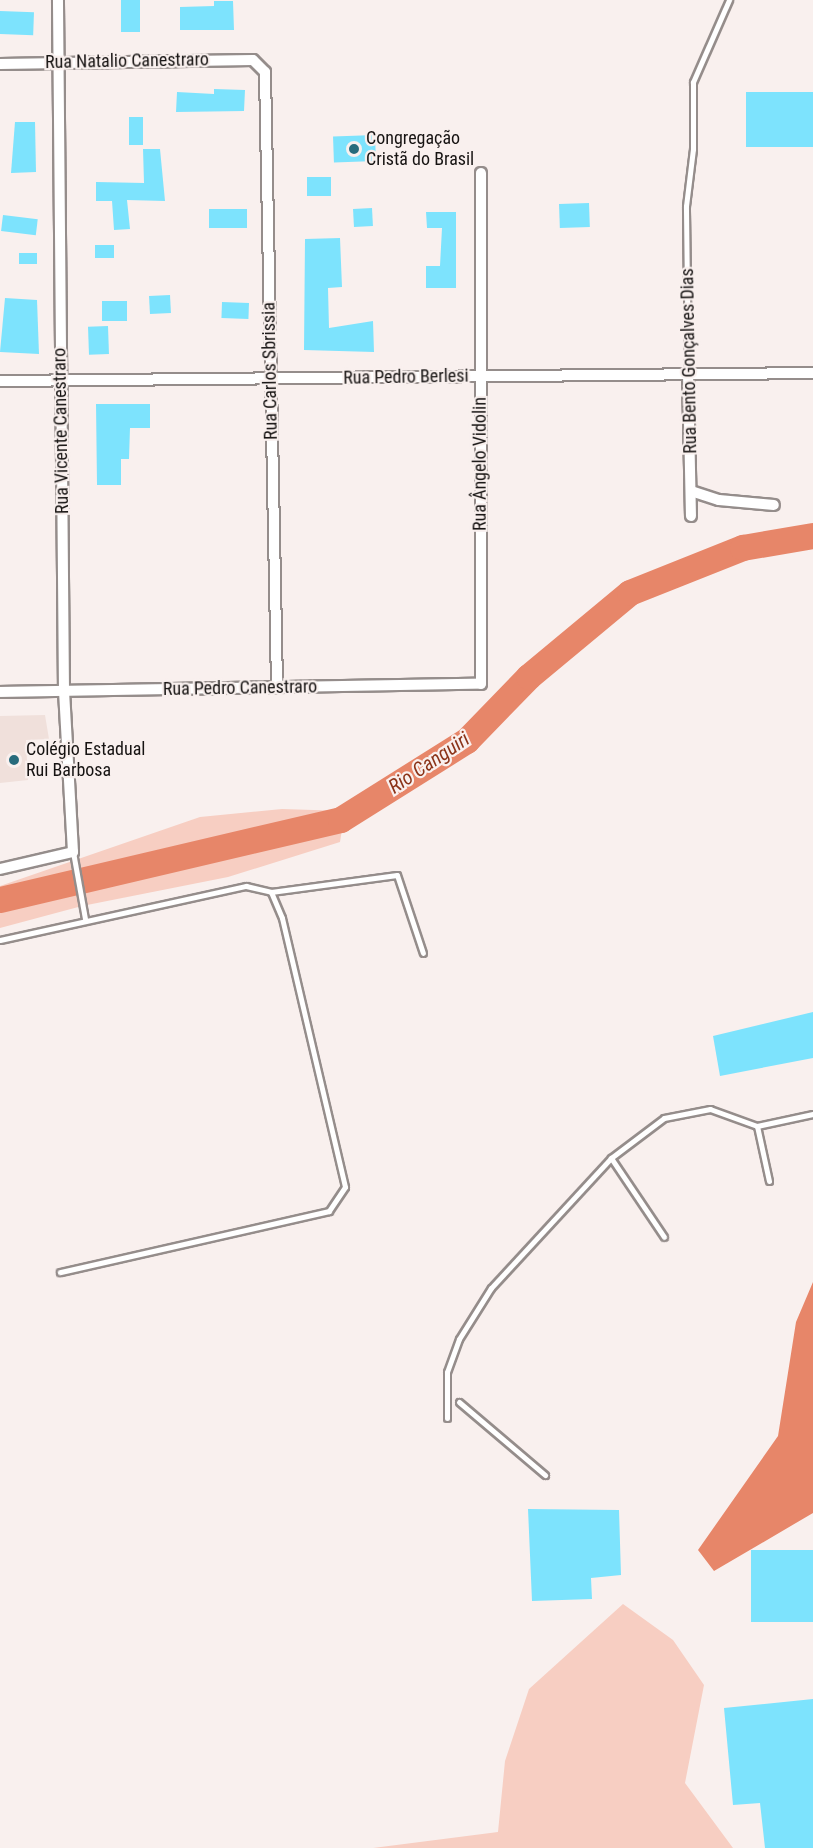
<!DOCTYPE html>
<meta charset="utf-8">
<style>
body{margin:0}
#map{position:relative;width:813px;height:1848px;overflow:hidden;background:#f9f0ee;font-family:"Roboto Condensed",sans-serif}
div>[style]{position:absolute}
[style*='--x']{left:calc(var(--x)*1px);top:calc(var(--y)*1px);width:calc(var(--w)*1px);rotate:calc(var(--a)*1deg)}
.built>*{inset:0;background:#f0e0db}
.green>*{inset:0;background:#f7cec2}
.water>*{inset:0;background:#e78669}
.river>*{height:26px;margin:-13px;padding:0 13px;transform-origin:13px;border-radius:13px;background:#e78669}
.building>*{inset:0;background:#7de3fd;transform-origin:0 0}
.roads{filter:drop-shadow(2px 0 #958d8b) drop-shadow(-2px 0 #958d8b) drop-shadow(0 2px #958d8b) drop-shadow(0 -2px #958d8b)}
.service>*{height:5px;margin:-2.5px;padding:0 2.5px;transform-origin:2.5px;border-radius:2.5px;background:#fff}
.minor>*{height:10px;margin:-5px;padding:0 5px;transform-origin:5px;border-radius:5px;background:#fff}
.dots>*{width:16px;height:16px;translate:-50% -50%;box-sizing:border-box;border:3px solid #f9f0ee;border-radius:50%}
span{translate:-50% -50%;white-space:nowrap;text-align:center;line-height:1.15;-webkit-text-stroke:4.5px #f9f0ee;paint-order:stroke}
.street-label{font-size:18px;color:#161312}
.poi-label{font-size:18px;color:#161312}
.left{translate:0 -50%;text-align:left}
.water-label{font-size:20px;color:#8b3318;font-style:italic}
</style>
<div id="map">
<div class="built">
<i style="clip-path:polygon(45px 715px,49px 739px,26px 740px,28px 780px,0 783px,0 716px)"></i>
</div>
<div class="green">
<i style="clip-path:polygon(282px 809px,345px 811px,340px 842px,228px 877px,82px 906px,0 928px,0 886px,200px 817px)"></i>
<i style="clip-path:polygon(623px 1604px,673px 1640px,704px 1685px,685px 1783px,733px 1848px,373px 1848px,498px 1832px,505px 1761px,529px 1689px)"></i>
</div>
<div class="water">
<i style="clip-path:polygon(813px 1282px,813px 1513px,714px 1571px,698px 1550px,778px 1436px,796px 1322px)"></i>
</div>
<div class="river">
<i style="--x:0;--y:900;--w:350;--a:-13.2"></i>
<i style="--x:341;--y:820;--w:149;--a:-32.1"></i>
<i style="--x:467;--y:741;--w:89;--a:-45.9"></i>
<i style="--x:529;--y:677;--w:131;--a:-39.7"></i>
<i style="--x:630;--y:593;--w:122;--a:-21.7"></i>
<i style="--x:743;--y:548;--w:71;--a:-9.7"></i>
</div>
<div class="building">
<i style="left:121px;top:0;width:19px;height:32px"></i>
<i style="clip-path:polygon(214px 1px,233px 1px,234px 30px,180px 30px,180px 7px,214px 6px)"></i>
<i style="left:0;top:11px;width:34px;height:23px;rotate:2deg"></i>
<i style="clip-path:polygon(214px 89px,245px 90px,244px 111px,176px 112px,177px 92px,214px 94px)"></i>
<i style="left:813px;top:92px;width:55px;height:67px;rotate:90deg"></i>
<i style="left:129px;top:117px;width:14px;height:28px"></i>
<i style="clip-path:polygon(15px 122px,35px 122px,36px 172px,11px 173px)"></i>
<i style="left:375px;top:135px;width:26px;height:42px;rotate:88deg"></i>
<i style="clip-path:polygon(143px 149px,160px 149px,165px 201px,127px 200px,130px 229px,114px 230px,112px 201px,96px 201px,96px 182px,144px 183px)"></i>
<i style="left:331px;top:177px;width:19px;height:24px;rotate:90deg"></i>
<i style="left:589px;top:203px;width:24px;height:30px;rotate:88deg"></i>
<i style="left:372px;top:208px;width:18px;height:19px;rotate:87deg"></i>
<i style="left:209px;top:209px;width:38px;height:19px"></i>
<i style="clip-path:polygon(426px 212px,456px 212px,456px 288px,426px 288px,426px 266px,440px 266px,442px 228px,427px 228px)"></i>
<i style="left:3px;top:215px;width:35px;height:16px;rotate:7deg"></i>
<i style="clip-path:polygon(340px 238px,342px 287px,328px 288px,329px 328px,373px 321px,374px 352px,304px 350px,305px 239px)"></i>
<i style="left:95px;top:245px;width:19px;height:13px"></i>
<i style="left:19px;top:253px;width:18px;height:11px"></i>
<i style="left:170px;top:295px;width:18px;height:21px;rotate:87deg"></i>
<i style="clip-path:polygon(5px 298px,37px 300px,39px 354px,0 352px)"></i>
<i style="left:102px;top:301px;width:25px;height:20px"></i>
<i style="left:222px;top:302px;width:27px;height:16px;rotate:2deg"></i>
<i style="left:108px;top:326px;width:28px;height:20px;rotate:88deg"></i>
<i style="clip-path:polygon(96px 404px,150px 404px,150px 428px,130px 428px,129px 459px,121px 459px,121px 485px,97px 485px)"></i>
<i style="clip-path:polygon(813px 1012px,813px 1058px,720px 1076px,713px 1036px)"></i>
<i style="clip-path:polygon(528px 1509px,619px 1510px,621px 1575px,591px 1578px,592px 1599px,532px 1601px)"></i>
<i style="left:813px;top:1550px;width:72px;height:62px;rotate:90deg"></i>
<i style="clip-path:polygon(813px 1699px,813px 1848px,765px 1848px,760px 1803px,733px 1805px,724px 1708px)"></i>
</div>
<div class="roads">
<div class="service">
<i style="--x:688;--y:374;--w:168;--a:-90.7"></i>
<i style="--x:686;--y:206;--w:57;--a:-83"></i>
<i style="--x:693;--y:149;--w:67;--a:-90"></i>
<i style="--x:693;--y:82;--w:90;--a:-66.3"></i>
<i style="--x:73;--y:852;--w:68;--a:79.8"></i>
<i style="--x:271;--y:892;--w:127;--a:-7.7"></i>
<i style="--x:397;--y:875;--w:82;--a:71.6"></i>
<i style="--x:0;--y:940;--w:252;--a:-12.4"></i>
<i style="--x:246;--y:886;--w:26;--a:13"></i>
<i style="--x:271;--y:892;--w:28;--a:67"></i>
<i style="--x:282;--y:918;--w:276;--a:76.8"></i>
<i style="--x:345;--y:1187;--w:29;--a:124"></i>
<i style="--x:329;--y:1211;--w:276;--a:167.2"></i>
<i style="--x:611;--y:1158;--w:95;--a:56.1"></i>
<i style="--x:769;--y:1181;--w:56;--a:-102.3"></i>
<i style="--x:757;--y:1126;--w:57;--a:-12.1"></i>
<i style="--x:459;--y:1402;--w:113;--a:40.3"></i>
<i style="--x:447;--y:1418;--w:46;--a:-90"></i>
<i style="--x:447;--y:1372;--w:35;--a:-70"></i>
<i style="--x:459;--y:1339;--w:60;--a:-57.9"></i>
<i style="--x:491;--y:1288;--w:177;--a:-47.3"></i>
<i style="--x:611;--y:1158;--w:66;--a:-37"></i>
<i style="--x:664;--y:1118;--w:47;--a:-11.1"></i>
<i style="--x:710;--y:1109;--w:50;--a:19.9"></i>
</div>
<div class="minor">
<i style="--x:0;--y:64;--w:253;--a:-0.9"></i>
<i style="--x:253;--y:60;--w:17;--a:45"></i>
<i style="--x:265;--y:72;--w:615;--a:88.88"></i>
<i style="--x:688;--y:374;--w:142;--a:88.8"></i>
<i style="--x:0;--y:381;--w:813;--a:-0.56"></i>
<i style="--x:691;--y:491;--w:29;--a:18"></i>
<i style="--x:719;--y:500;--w:55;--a:5.2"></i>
<i style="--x:0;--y:692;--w:481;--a:-1"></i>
<i style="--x:481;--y:684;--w:511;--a:-90"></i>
<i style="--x:0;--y:869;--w:75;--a:-13.1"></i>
<i style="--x:73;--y:852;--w:161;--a:-93.2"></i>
<i style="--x:64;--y:691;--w:691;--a:-90.5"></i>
</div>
</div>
<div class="dots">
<i style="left:354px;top:149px;background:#276b7c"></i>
<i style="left:14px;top:760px;background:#276b7c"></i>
</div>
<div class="street-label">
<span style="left:127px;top:61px;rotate:-1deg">Rua Natalio Canestraro</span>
<span style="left:689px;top:361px;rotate:-91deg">Rua Bento Gonçalves Dias</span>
<span style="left:270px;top:371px;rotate:-91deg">Rua Carlos Sbrissia</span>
<span style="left:406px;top:377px;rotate:-1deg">Rua Pedro Berlesi</span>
<span style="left:61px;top:431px;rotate:-91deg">Rua Vicente Canestraro</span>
<span style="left:480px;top:464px;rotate:-90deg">Rua Ângelo Vidolin</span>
<span style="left:240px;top:688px;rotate:-1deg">Rua Pedro Canestraro</span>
</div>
<div class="poi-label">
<span class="left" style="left:366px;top:149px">Congregação<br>Cristã do Brasil</span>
<span class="left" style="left:26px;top:760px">Colégio Estadual<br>Rui Barbosa</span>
</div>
<div class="water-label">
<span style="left:429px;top:763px;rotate:-34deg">Rio Canguiri</span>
</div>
</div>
